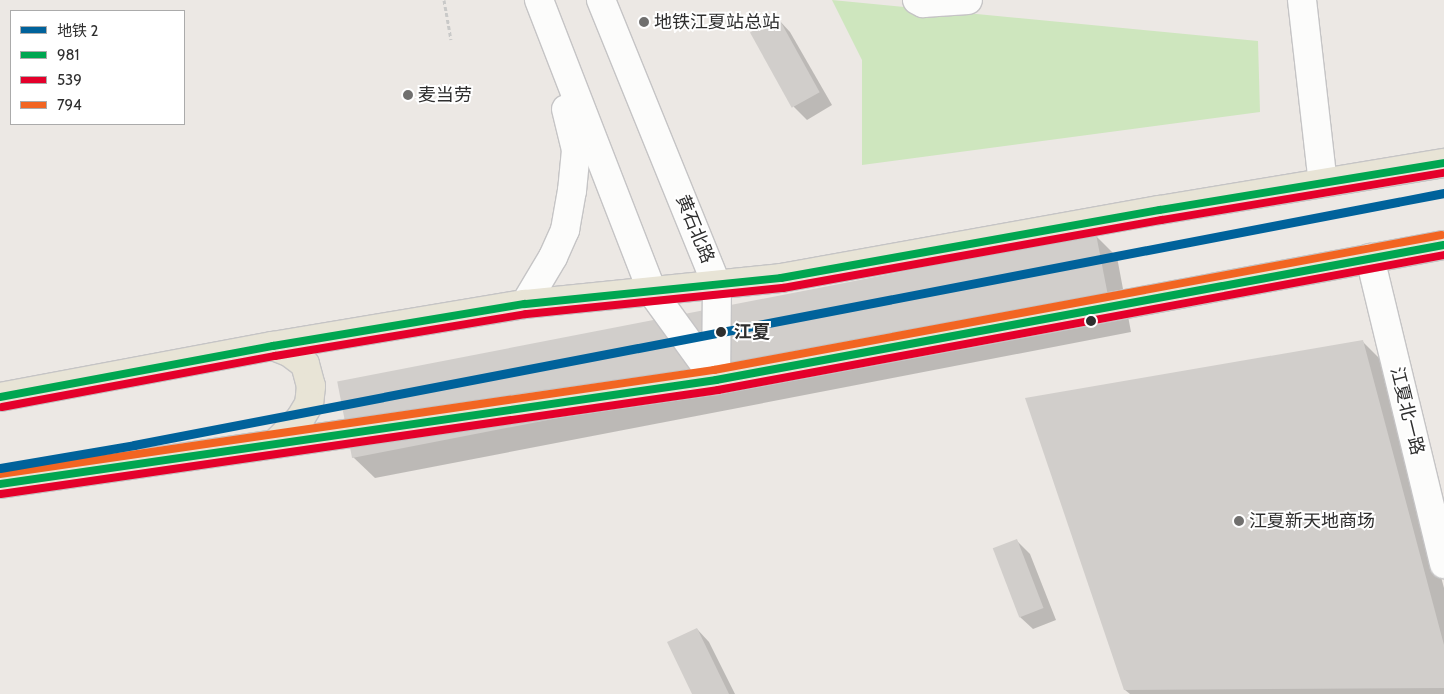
<!DOCTYPE html>
<meta charset="utf-8">
<style>
body{margin:0}
#map{position:relative;width:1444px;height:694px;overflow:hidden;background:#ece8e4;font-family:Cabin,"Noto Sans SC",sans-serif}
div>[style]{position:absolute}
[style*='--x']{left:calc(var(--x)*1px);top:calc(var(--y)*1px);width:calc(var(--w)*1px);rotate:calc(var(--a)*1deg)}
.green>*{inset:0;background:#cee6be}
.shadow>*{inset:0;background:#0003}
.building>*{inset:0;background:#d1cecb;transform-origin:0 0}
.path>*{height:3px;margin-top:-1.5px;transform-origin:0;background:repeating-linear-gradient(90deg,#c9c9c8 0 4px,transparent 0 6.5px)}
.roads{filter:drop-shadow(1px 0 #c5c4c5) drop-shadow(-1px 0 #c5c4c5) drop-shadow(0 1px #c5c4c5) drop-shadow(0 -1px #c5c4c5)}
.minor>*{height:28px;margin:-14px;padding:0 14px;transform-origin:14px;border-radius:14px;background:#fcfcfb}
.major>*{height:28px;margin:-14px;padding:0 14px;transform-origin:14px;border-radius:14px;background:#e8e4d6}
.bus-1>*{height:8px;margin:-4px;padding:0 4px;transform-origin:4px;border-radius:4px;background:#00a651}
.bus-2>*{height:8px;margin:-4px;padding:0 4px;transform-origin:4px;border-radius:4px;background:#e4002b}
.bus-3>*{height:8px;margin:-4px;padding:0 4px;transform-origin:4px;border-radius:4px;background:#f26522}
.metro-1>*{height:9px;margin:-4.5px;padding:0 4.5px;transform-origin:4.5px;border-radius:4.5px;background:#00629b}
.dots>*{width:14px;height:14px;translate:-50% -50%;box-sizing:border-box;border:2px solid #fff;border-radius:50%}
span{translate:-50% -50%;white-space:nowrap;text-align:center;line-height:1.15;-webkit-text-stroke:4px #fff;paint-order:stroke}
.poi-label{font-size:18px;color:#2e2e2e}
.left{translate:0 -50%;text-align:left}
.street-label{font-size:18px;color:#2e2e2e}
.stop-label{font-size:18px;color:#2e2e2e;font-weight:700}
.legend{position:absolute;left:10px;top:10px;width:175px;height:115px;box-sizing:border-box;background:#fff;border:1px solid #ababab;margin:0;padding:6px 9px;list-style:none;font-size:15px;color:#2e2e2e}
.legend li{display:flex;align-items:center;gap:10px;height:25px}
.legend b{width:25px;border:1px solid #ababab}
</style>
<div id="map">
<div class="green">
<i style="clip-path:polygon(832px 0,1258px 41px,1260px 112px,862px 165px,862px 60px)"></i>
</div>
<div class="shadow">
<i style="clip-path:polygon(778px 19px,790px 32px,832px 105px,807px 120px,794px 107px)"></i>
<i style="clip-path:polygon(1095px 235px,1117px 257px,1131px 332px,375px 478px,353px 457px)"></i>
<i style="clip-path:polygon(1362px 341px,1384px 363px,1444px 588px,1444px 694px,1130px 694px,1125px 690px)"></i>
<i style="clip-path:polygon(1017px 541px,1030px 554px,1056px 620px,1033px 629px,1020px 617px,994px 549px)"></i>
<i style="clip-path:polygon(697px 629px,709px 642px,735px 694px,694px 694px)"></i>
</div>
<div class="building">
<i style="left:778px;top:17px;width:86px;height:32px;rotate:61deg"></i>
<i style="left:1096px;top:234px;width:78px;height:773px;rotate:79deg"></i>
<i style="clip-path:polygon(1363px 340px,1444px 645px,1444px 688px,1124px 690px,1025px 398px)"></i>
<i style="left:1017px;top:539px;width:74px;height:26px;rotate:69deg"></i>
<i style="clip-path:polygon(697px 628px,729px 694px,692px 694px,667px 642px)"></i>
</div>
<div class="path">
<i style="--x:444;--y:0;--w:40;--a:80"></i>
</div>
<div class="roads">
<div class="minor">
<i style="--x:539;--y:0;--w:313;--a:68.8"></i>
<i style="--x:652;--y:292;--w:109;--a:54"></i>
<i style="--x:601;--y:0;--w:308;--a:67.9"></i>
<i style="--x:717;--y:285;--w:95;--a:90.6"></i>
<i style="--x:917;--y:0;--w:7;--a:27"></i>
<i style="--x:923;--y:3;--w:45;--a:-3.8"></i>
<i style="--x:1302;--y:0;--w:184;--a:83.5"></i>
<i style="--x:1370;--y:258;--w:315;--a:76.4"></i>
<i style="--x:525;--y:304;--w:55;--a:-59.2"></i>
<i style="--x:553;--y:257;--w:30;--a:-66"></i>
<i style="--x:565;--y:230;--w:40;--a:-80"></i>
<i style="--x:572;--y:191;--w:41;--a:-84.4"></i>
<i style="--x:576;--y:150;--w:42;--a:-103.7"></i>
</div>
<div class="major">
<i style="--x:273;--y:346;--w:17;--a:21"></i>
<i style="--x:289;--y:352;--w:20;--a:37"></i>
<i style="--x:305;--y:364;--w:23;--a:75"></i>
<i style="--x:311;--y:386;--w:18;--a:96"></i>
<i style="--x:309;--y:404;--w:17;--a:121"></i>
<i style="--x:300;--y:419;--w:35;--a:135"></i>
<i style="--x:0;--y:397;--w:278;--a:-10.6"></i>
<i style="--x:273;--y:346;--w:255;--a:-9.5"></i>
<i style="--x:525;--y:304;--w:257;--a:-5.8"></i>
<i style="--x:781;--y:278;--w:385;--a:-10.2"></i>
<i style="--x:1160;--y:210;--w:288;--a:-9.4"></i>
<i style="--x:0;--y:484;--w:724;--a:-8.26"></i>
<i style="--x:716;--y:380;--w:740;--a:-10.51"></i>
</div>
</div>
<div class="bus-1">
<i style="--x:0;--y:397;--w:278;--a:-10.6"></i>
<i style="--x:273;--y:346;--w:255;--a:-9.5"></i>
<i style="--x:525;--y:304;--w:257;--a:-5.8"></i>
<i style="--x:781;--y:278;--w:385;--a:-10.2"></i>
<i style="--x:1160;--y:210;--w:288;--a:-9.4"></i>
<i style="--x:0;--y:484;--w:724;--a:-8.26"></i>
<i style="--x:716;--y:380;--w:740;--a:-10.51"></i>
</div>
<div class="bus-2">
<i style="--x:2;--y:407;--w:278;--a:-10.6"></i>
<i style="--x:275;--y:356;--w:254;--a:-9.5"></i>
<i style="--x:526;--y:314;--w:258;--a:-5.8"></i>
<i style="--x:783;--y:288;--w:385;--a:-10.2"></i>
<i style="--x:1162;--y:220;--w:286;--a:-9.5"></i>
<i style="--x:1;--y:494;--w:725;--a:-8.25"></i>
<i style="--x:718;--y:390;--w:738;--a:-10.53"></i>
</div>
<div class="bus-3">
<i style="--x:0;--y:474;--w:722;--a:-8.29"></i>
<i style="--x:714;--y:370;--w:740;--a:-10.51"></i>
</div>
<div class="metro-1">
<i style="--x:0;--y:468;--w:136;--a:-9.7"></i>
<i style="--x:134;--y:445;--w:1334;--a:-10.89"></i>
</div>
<div class="dots">
<i style="left:644px;top:22px;background:#706f6e"></i>
<i style="left:408px;top:95px;background:#706f6e"></i>
<i style="left:1091px;top:321px;background:#2e2e2e"></i>
<i style="left:721px;top:332px;background:#2e2e2e"></i>
<i style="left:1239px;top:521px;background:#706f6e"></i>
</div>
<div class="poi-label">
<span class="left" style="left:654px;top:22px">地铁江夏站总站</span>
<span class="left" style="left:418px;top:95px">麦当劳</span>
<span class="left" style="left:1249px;top:521px">江夏新天地商场</span>
</div>
<div class="street-label">
<span style="left:695px;top:229px;rotate:68deg">黄石北路</span>
<span style="left:1407px;top:411px;rotate:76deg">江夏北一路</span>
</div>
<div class="stop-label">
<span class="left" style="left:734px;top:332px">江夏</span>
</div>
<ul class="legend">
<li><b style="height:6px;background:#00629b"></b>地铁 2</li>
<li><b style="height:6px;background:#00a651"></b>981</li>
<li><b style="height:6px;background:#e4002b"></b>539</li>
<li><b style="height:6px;background:#f26522"></b>794</li>
</ul>
</div>
